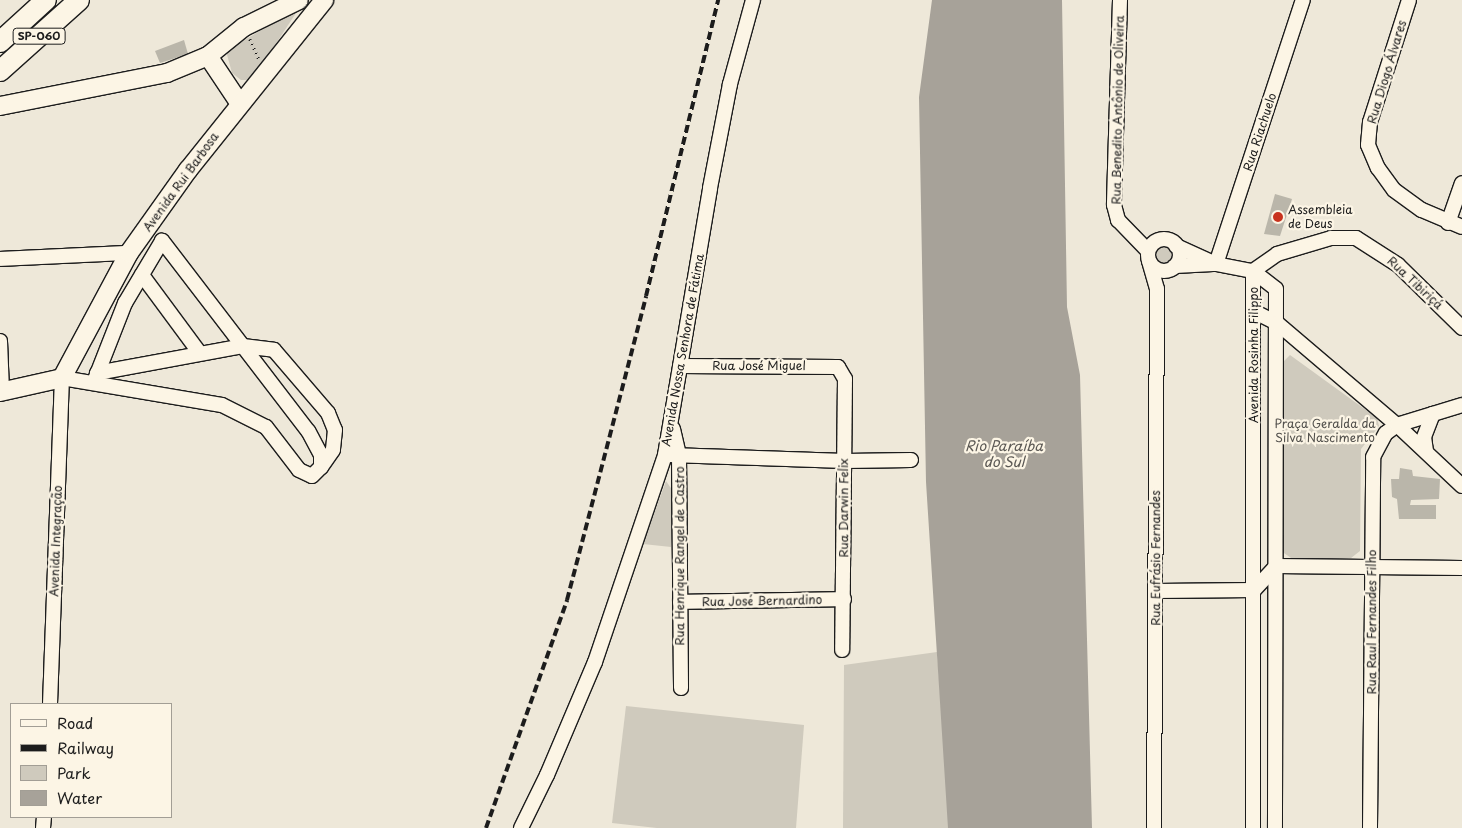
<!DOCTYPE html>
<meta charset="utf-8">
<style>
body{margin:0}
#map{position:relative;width:1462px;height:828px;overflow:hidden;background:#eee8d9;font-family:"Playpen Sans",sans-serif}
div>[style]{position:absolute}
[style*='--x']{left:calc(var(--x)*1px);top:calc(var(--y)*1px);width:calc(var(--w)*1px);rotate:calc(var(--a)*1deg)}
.green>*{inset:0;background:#cfcabd}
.round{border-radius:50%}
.water>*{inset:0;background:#a7a299}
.building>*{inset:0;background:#bab6aa}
.path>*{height:2.5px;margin-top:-1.25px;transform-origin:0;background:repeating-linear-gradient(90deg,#1c1c1c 0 1px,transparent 0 5px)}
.roads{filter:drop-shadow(1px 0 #1c1c1c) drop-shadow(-1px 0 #1c1c1c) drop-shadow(0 1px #1c1c1c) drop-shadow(0 -1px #1c1c1c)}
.minor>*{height:14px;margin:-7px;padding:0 7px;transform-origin:7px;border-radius:7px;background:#fcf5e5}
.minor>.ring{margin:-7px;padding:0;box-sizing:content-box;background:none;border:14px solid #fcf5e5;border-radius:50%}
.major>*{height:18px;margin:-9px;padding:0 9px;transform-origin:9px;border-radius:9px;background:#fcf5e5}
.highway>*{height:20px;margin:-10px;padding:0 10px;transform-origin:10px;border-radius:10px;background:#fcf5e5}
.rail>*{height:4px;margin-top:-2px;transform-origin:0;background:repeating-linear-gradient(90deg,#1c1c1c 0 8px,transparent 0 12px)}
.dots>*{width:14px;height:14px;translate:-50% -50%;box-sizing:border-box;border:2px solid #fcf5e5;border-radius:50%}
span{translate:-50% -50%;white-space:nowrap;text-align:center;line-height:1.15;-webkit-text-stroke:4.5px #fcf5e5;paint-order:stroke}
.shield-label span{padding:1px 4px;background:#fcf5e5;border:1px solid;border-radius:4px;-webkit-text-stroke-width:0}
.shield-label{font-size:11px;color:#1c1c1c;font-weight:700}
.street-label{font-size:12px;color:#1c1c1c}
.poi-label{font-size:12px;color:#1c1c1c}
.left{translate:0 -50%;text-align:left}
.park-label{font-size:12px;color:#52504c}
.water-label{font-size:14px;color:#5b5854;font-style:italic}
.legend{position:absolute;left:10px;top:703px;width:162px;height:115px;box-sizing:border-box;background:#fcf5e5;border:1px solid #a29e95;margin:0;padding:6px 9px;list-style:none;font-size:15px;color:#1c1c1c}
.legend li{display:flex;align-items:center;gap:10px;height:25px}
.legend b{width:25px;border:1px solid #a29e95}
</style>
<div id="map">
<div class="green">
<i style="clip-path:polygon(300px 7px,252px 80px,241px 80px,232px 73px,226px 51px)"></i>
<i class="round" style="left:1154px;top:246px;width:18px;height:18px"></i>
<i style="clip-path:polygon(1290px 355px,1377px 418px,1379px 426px,1361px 449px,1360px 551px,1351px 558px,1294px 560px,1281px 551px,1283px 362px)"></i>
<i style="clip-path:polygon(666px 481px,675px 494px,671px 547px,643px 544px)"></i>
<i style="clip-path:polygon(937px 652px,950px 828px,843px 828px,844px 665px)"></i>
<i style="clip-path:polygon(626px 706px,804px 725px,796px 828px,657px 828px,612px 823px)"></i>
</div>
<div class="water">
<i style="clip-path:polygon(932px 0,1062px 0,1067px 307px,1080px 375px,1092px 828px,948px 828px,926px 482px,919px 97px)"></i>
</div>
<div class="building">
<i style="clip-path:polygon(184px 40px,188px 54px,160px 63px,155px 51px)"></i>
<i style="clip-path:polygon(1275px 194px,1292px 199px,1280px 236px,1264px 234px)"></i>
<i style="clip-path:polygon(1400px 468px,1412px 470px,1413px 476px,1440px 479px,1439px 499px,1411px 500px,1410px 505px,1436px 505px,1436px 519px,1399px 519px,1397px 499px,1392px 497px,1391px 479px,1399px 479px)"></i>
</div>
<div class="path">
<i style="--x:250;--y:39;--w:22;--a:66"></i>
</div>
<div class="roads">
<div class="minor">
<i style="--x:1120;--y:0;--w:205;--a:91.7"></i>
<i style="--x:1114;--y:205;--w:16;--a:75"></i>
<i style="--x:1118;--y:220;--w:43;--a:45.9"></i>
<i style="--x:1409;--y:0;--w:128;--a:107.7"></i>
<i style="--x:1370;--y:122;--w:23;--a:95"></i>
<i style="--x:1368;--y:145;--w:25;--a:67"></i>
<i style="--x:1378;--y:168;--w:27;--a:54"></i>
<i style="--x:1394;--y:190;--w:34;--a:36"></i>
<i style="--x:1422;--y:210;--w:43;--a:23"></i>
<i style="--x:1448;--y:223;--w:42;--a:-70.7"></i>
<i class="ring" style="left:1148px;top:239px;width:18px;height:18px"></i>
<i style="--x:1176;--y:246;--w:44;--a:24.2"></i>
<i style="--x:1216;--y:264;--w:38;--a:11"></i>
<i style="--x:1253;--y:271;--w:29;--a:38"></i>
<i style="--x:1276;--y:289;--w:539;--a:90.11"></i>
<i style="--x:0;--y:259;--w:129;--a:-2.7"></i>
<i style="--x:1149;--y:261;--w:29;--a:74"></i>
<i style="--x:1157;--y:289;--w:539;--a:90.32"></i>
<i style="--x:1216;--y:264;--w:278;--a:-71.8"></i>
<i style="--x:1175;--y:266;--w:38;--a:-3"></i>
<i style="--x:1253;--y:271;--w:557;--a:90"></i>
<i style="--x:1253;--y:271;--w:29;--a:-35"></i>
<i style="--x:1277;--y:254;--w:56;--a:-16.5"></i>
<i style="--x:1331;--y:238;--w:25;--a:0"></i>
<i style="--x:1356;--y:238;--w:50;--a:32.7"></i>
<i style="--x:1398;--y:265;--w:90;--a:44.5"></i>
<i style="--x:142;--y:275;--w:96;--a:53.5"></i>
<i style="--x:1255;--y:312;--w:25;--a:27"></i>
<i style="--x:1277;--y:323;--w:157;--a:40.4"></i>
<i style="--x:1397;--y:425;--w:89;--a:43.2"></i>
<i style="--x:0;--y:341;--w:50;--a:87.7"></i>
<i style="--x:680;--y:366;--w:158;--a:0.4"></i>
<i style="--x:838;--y:367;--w:14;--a:60"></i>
<i style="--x:845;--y:379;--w:271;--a:90.6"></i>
<i style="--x:97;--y:373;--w:148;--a:-10.5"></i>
<i style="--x:243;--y:346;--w:31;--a:7"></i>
<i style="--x:274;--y:350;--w:83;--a:49.4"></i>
<i style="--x:328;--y:413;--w:18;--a:68"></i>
<i style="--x:335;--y:430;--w:20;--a:96"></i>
<i style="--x:333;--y:450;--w:21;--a:125"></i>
<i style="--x:673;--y:429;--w:28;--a:77"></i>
<i style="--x:679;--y:456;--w:232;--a:89.5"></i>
<i style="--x:1426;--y:451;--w:14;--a:-98"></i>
<i style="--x:1424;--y:437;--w:25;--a:-69"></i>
<i style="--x:670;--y:455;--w:175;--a:2"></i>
<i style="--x:845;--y:461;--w:66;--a:-0.9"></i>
<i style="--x:1156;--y:591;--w:98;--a:-0.6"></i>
<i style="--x:1254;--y:590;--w:33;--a:-47"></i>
<i style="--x:1276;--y:566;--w:186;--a:0.6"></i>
<i style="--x:680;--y:602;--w:164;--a:-1"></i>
<i style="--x:50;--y:704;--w:326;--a:-87.9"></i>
<i style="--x:62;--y:378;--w:162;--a:9.6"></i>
<i style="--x:222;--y:405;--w:49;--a:26.6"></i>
<i style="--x:266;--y:427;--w:54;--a:52.5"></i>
<i style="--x:299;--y:470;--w:14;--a:25"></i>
<i style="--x:312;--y:476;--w:13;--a:-45"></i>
<i style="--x:321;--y:467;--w:12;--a:-90"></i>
<i style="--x:321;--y:455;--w:27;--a:-118"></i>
<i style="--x:308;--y:431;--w:240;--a:-127.5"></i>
<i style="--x:162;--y:241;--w:72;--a:120.8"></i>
<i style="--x:125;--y:303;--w:85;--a:111.4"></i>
<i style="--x:43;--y:828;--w:11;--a:-85"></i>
<i style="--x:521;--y:828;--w:59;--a:-63.9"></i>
<i style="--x:547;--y:775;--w:123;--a:-67"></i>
<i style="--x:595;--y:662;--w:219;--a:-71.3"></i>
<i style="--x:665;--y:455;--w:271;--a:-80.4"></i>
<i style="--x:710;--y:188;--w:106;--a:-79.1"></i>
<i style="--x:730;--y:84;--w:87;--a:-74.7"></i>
<i style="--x:1370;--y:828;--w:371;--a:-89.5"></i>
<i style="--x:1373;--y:457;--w:27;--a:-62"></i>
<i style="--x:1386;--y:433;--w:14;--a:-36"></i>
<i style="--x:1397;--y:425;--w:68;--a:-17.1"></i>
</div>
<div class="major">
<i style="--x:208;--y:56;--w:58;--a:56.3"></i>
<i style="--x:0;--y:106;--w:170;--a:-11.2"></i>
<i style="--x:167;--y:73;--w:44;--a:-22.5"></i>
<i style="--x:208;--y:56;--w:46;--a:-38.9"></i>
<i style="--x:244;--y:27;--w:61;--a:-26.1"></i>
<i style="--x:0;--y:392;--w:64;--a:-12.7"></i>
<i style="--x:62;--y:378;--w:142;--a:-61.8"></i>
<i style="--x:129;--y:253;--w:102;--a:-54.6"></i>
<i style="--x:188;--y:170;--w:218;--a:-51.3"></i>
</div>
<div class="highway">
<i style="--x:0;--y:42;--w:62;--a:-42.4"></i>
<i style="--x:0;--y:71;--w:106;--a:-41.9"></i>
</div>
</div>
<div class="rail">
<i style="--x:486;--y:828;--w:242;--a:-70.4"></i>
<i style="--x:567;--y:600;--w:314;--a:-75.4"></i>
<i style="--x:646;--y:296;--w:305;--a:-76.3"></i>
</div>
<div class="dots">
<i style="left:1278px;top:217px;background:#c8321e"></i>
</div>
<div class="shield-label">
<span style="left:39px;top:36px">SP-060</span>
</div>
<div class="street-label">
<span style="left:1387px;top:72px;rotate:-73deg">Rua Diogo Álvares</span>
<span style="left:1118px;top:110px;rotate:-89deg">Rua Benedito Antônio de Oliveira</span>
<span style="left:1260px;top:132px;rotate:-72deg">Rua Riachuelo</span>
<span style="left:181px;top:182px;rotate:-54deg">Avenida Rui Barbosa</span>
<span style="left:1415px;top:283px;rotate:43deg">Rua Tibiriçá</span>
<span style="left:683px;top:350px;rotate:-80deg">Avenida Nossa Senhora de Fátima</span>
<span style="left:1254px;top:355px;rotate:-90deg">Avenida Rosinha Filippo</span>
<span style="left:759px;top:366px">Rua José Miguel</span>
<span style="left:844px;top:508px;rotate:-90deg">Rua Darwin Felix</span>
<span style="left:56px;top:541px;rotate:-88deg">Avenida Integração</span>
<span style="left:680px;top:556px;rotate:-90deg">Rua Henrique Rangel de Castro</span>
<span style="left:1156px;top:558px;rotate:-90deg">Rua Eufrásio Fernandes</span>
<span style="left:762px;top:601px;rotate:-1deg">Rua José Bernardino</span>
<span style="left:1372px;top:622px;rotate:-90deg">Rua Raul Fernandes Filho</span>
</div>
<div class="poi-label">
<span class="left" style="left:1288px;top:217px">Assembleia<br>de Deus</span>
</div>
<div class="park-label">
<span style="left:1325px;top:431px">Praça Geralda da<br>Silva Nascimento</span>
</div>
<div class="water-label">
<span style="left:1004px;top:454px">Rio Paraíba<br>do Sul</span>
</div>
<ul class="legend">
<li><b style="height:6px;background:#fcf5e5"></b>Road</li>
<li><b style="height:6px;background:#1c1c1c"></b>Railway</li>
<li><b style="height:14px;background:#cfcabd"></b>Park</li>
<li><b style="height:14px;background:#a7a299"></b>Water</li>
</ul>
</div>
